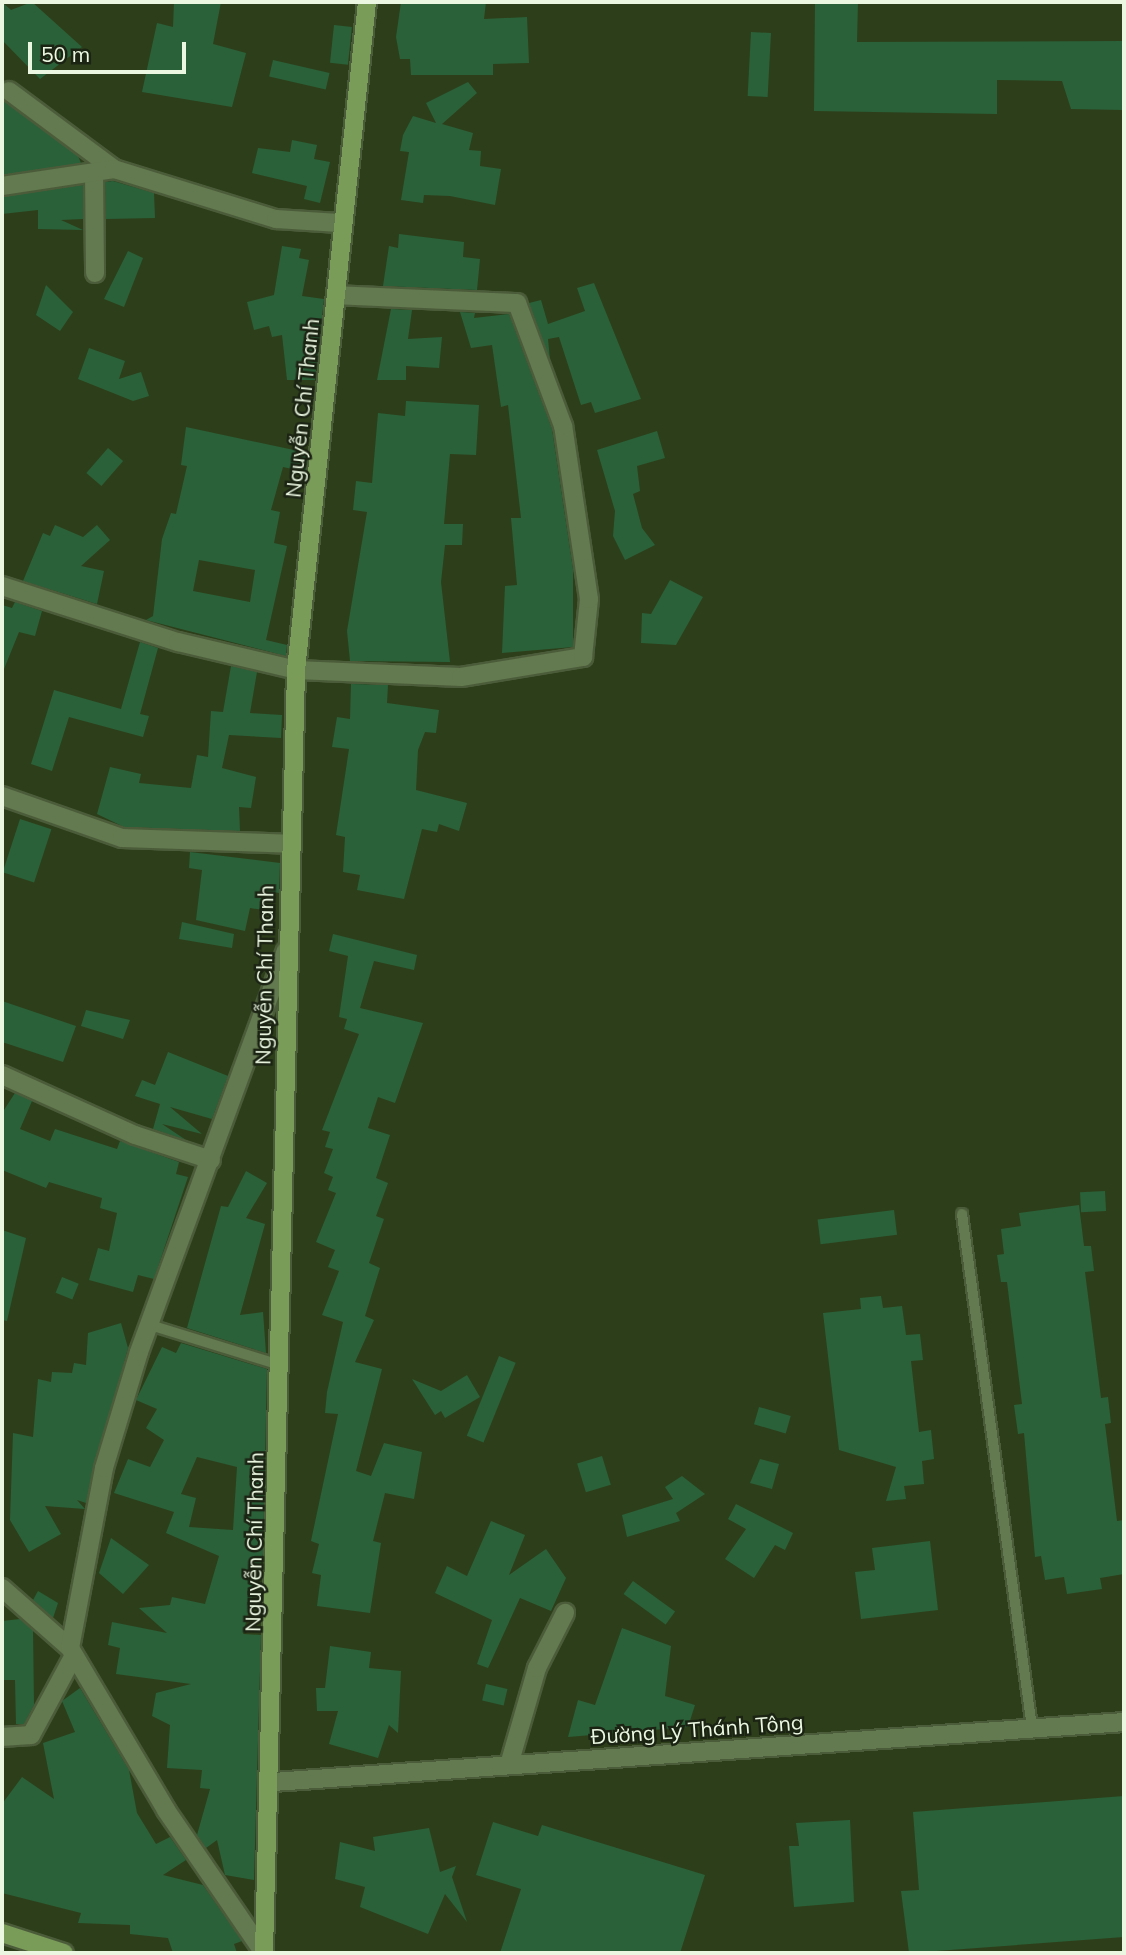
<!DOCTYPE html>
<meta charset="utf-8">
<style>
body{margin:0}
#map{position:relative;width:1126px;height:1955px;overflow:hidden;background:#2d3f1a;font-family:Mulish,sans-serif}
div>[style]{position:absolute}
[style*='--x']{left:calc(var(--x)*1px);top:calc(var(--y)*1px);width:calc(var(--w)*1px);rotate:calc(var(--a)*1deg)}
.building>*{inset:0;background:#2a6139;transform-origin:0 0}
.roads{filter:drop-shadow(2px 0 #4b5c3a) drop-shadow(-2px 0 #4b5c3a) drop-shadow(0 2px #4b5c3a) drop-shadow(0 -2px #4b5c3a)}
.service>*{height:10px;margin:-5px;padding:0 5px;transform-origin:5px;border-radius:5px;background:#63794f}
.minor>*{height:18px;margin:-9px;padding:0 9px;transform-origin:9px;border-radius:9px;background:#63794f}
.tertiary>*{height:18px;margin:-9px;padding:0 9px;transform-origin:9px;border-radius:9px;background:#63794f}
.secondary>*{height:18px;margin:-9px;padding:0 9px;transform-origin:9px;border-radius:9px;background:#7a9c59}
span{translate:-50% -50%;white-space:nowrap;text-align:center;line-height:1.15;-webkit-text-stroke:5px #1b2313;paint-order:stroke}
.street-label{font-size:21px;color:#ebf7e1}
.frame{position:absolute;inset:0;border:4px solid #ebf7e1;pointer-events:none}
.scale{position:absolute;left:28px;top:42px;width:158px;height:32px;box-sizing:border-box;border:4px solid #ebf7e1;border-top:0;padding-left:9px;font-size:21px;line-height:24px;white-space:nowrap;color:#ebf7e1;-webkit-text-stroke:5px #1b2313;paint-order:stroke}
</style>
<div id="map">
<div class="building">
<i style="clip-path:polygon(2px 2px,11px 10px,32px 2px,82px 47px,40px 79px,2px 40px)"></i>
<i style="clip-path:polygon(174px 2px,221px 2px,213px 44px,246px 53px,232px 107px,142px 92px,157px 23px,173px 27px)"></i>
<i style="clip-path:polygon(401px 2px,486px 2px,484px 19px,527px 17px,529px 63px,493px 64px,493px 75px,411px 75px,410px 59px,400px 59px,396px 37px)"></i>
<i style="clip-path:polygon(815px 2px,858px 2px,857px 42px,1124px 41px,1124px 110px,1071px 109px,1062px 81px,997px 80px,997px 114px,814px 111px)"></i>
<i style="left:334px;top:25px;width:18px;height:38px;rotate:6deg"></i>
<i style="left:751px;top:32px;width:20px;height:64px;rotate:3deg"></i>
<i style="left:273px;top:60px;width:58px;height:17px;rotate:13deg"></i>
<i style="clip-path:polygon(468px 82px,477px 93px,442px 124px,473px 133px,469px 150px,481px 151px,480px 166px,501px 169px,495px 205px,450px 196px,424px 195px,423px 203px,401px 200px,409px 152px,400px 151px,403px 135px,413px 116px,436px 123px,426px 103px)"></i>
<i style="clip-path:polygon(2px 100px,78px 156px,81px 163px,2px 175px)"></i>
<i style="clip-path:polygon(292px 140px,317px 145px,314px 159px,330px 162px,320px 203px,304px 199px,307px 186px,252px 173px,258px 148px,290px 152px)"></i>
<i style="clip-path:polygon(113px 181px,154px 193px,155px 218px,106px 219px,105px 182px)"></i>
<i style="clip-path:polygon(83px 185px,83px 219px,61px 220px,83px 230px,38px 229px,38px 210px,2px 214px,2px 197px)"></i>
<i style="clip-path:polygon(399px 234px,464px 242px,463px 257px,480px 259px,477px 290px,383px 286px,389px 246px,398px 248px)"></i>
<i style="clip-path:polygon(282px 246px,301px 249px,299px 258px,309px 260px,302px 296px,324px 299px,315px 380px,287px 380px,282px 335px,272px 337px,269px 326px,254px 330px,247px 302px,274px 295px)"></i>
<i style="clip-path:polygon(128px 251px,143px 258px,124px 307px,104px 299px)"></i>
<i style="clip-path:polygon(594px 283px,641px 399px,595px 413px,591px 402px,581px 405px,559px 337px,548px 339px,550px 360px,529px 303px,541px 300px,548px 324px,585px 311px,577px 288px)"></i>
<i style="clip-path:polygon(46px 285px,73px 312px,60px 331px,36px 315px)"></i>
<i style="clip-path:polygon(391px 309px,412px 310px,408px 339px,442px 337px,439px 368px,406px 366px,406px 380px,377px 380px)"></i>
<i style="clip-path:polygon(460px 312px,475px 313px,474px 318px,509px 314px,552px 429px,573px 569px,573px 647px,502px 653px,505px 586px,517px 585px,511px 518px,521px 518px,508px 405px,501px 407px,492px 345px,471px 348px)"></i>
<i style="clip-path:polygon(89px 348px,125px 361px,119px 379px,141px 372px,149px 396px,133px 401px,78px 379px)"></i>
<i style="clip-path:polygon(406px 401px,479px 405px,476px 455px,450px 454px,444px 524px,463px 524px,462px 545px,445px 545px,441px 582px,450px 662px,350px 661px,347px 631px,367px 512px,353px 510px,356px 481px,372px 483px,378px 413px,405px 416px)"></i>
<i style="clip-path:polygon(evenodd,186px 427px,308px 453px,306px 472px,283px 467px,271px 510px,280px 512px,274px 543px,287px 546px,266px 640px,287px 645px,286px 656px,146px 620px,153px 616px,162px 539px,171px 513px,176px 514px,187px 466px,181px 465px,186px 427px,199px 560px,255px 570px,250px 602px,193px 591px,199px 560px)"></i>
<i style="clip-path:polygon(657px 431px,665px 458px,637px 466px,640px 491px,633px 494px,642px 528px,655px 545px,625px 560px,613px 536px,615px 511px,597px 450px)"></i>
<i style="left:108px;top:448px;width:20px;height:33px;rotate:41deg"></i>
<i style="clip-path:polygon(55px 525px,83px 537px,97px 525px,110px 540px,81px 566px,104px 571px,97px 604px,23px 581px,43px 533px,50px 536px)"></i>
<i style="clip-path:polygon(670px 580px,703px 597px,676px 645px,641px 643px,642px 613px,651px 614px)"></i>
<i style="clip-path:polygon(15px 602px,42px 611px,35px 636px,19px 632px,2px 674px,2px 605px,12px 608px)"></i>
<i style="clip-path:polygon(140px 642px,158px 648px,140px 714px,149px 716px,143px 737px,69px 717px,52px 771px,31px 764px,54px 690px,121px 709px)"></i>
<i style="clip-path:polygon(231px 666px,257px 672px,250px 713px,282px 715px,281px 738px,229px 735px,222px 768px,256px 777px,251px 808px,239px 807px,240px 831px,124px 827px,97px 814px,110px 767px,141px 774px,139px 783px,191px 788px,197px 755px,208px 757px,211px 711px,223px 712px)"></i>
<i style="clip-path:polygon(351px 684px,388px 685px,387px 703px,439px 710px,436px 733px,425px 732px,418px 750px,416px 790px,467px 803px,459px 831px,439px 824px,437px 832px,422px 829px,404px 899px,357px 890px,360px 875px,343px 872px,345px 837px,336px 835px,349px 749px,332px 747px,337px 717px,350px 719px)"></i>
<i style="left:20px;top:819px;width:33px;height:56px;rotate:18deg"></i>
<i style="clip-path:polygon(190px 852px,280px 863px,279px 893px,265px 891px,263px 910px,250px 908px,245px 931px,196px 920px,202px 870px,189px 868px)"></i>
<i style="clip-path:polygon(182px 922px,234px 934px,232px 948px,179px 939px)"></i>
<i style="clip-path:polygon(333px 934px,417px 955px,414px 970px,374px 961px,360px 1008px,423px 1023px,395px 1103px,378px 1097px,368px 1128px,390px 1135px,376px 1178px,388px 1183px,376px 1216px,384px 1219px,369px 1263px,380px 1268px,365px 1316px,374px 1320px,355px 1362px,382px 1369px,356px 1471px,371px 1476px,384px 1443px,422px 1452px,414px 1499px,385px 1493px,373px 1541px,381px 1543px,370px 1613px,317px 1606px,321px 1575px,312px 1573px,319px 1544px,311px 1541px,338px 1414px,325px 1413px,327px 1392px,343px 1322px,322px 1315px,339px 1271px,328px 1267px,335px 1250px,316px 1242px,336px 1193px,328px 1190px,333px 1177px,324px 1173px,333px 1149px,325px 1147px,330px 1132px,322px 1130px,359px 1034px,344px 1029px,347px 1019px,339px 1017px,348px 956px,329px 951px)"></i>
<i style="clip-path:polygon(2px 1001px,76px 1026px,63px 1062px,2px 1042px)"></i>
<i style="clip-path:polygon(86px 1010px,130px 1020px,123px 1039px,81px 1026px)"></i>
<i style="clip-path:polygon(168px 1052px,228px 1076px,212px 1119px,170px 1107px,202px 1134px,162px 1124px,186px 1140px,153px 1129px,160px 1104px,135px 1096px,142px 1080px,155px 1085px)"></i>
<i style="clip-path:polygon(15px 1093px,32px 1101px,20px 1129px,50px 1141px,55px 1129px,117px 1149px,120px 1141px,179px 1162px,176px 1174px,188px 1177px,154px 1279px,138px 1275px,133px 1292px,89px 1280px,98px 1248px,109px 1251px,117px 1213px,100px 1208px,102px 1198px,49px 1182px,46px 1188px,2px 1170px,2px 1113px)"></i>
<i style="clip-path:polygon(246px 1171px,267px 1183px,246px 1218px,265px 1224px,240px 1315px,263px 1312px,266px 1353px,187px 1328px,221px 1206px,228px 1207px)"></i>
<i style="left:1105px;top:1191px;width:20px;height:25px;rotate:87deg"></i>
<i style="clip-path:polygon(1079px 1205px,1084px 1246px,1091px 1246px,1094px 1271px,1085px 1272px,1101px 1398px,1108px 1397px,1111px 1423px,1105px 1424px,1117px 1521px,1124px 1520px,1124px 1574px,1100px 1578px,1102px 1589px,1067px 1594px,1064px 1577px,1045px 1580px,1041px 1556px,1035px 1557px,1024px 1433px,1018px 1434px,1014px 1405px,1022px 1404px,1007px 1282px,1001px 1282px,997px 1255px,1004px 1254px,1001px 1229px,1021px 1226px,1019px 1213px)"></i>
<i style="left:894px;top:1210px;width:25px;height:77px;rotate:83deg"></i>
<i style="clip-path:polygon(2px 1230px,26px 1238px,7px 1321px,2px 1320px)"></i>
<i style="left:62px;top:1277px;width:18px;height:17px;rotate:22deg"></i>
<i style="clip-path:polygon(881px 1296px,883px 1308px,902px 1306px,906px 1335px,920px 1334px,923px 1360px,911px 1361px,919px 1432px,931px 1430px,934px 1459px,922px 1461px,924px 1484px,904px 1486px,906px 1499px,886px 1501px,896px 1467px,839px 1450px,823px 1313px,861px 1309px,860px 1298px)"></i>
<i style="clip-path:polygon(121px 1323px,128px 1348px,86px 1503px,77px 1500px,85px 1509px,45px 1506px,61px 1534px,29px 1552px,10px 1520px,13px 1433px,33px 1437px,38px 1379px,51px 1382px,52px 1372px,72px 1373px,74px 1363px,86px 1365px,88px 1333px)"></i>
<i style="clip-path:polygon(evenodd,181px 1343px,267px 1369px,263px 1554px,243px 1634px,261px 1635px,254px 1880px,225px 1875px,217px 1840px,206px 1848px,197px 1835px,210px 1789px,200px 1788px,202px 1770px,167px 1768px,170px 1725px,152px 1716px,156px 1693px,191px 1684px,116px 1674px,120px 1648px,108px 1645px,112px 1622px,167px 1633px,139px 1608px,170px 1605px,172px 1597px,205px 1604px,219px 1556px,166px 1533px,174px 1512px,114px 1493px,128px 1459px,150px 1467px,164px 1440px,146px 1428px,157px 1409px,136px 1400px,162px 1347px,176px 1353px,181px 1343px,197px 1457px,237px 1467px,233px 1530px,189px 1527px,196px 1498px,181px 1494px,197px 1457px)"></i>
<i style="left:499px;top:1356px;width:18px;height:86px;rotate:22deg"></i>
<i style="clip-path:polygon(467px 1375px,480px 1397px,445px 1418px,441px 1411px,435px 1415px,412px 1379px,441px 1391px)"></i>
<i style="left:759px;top:1407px;width:33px;height:18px;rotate:16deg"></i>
<i style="left:602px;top:1456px;width:30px;height:26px;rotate:73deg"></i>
<i style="clip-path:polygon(760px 1459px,779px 1464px,772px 1489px,750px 1483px)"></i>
<i style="clip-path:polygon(682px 1476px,705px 1494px,676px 1513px,680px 1521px,627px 1537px,622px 1515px,673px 1499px,665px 1487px)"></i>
<i style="clip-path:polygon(736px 1504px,793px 1533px,785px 1550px,775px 1545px,754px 1578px,725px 1559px,746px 1529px,728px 1519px)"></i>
<i style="clip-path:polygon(491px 1521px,525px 1535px,509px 1575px,546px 1549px,566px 1578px,551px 1611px,520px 1598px,488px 1668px,477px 1664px,492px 1620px,435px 1593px,447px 1566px,467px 1576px)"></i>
<i style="clip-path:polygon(111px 1538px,149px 1565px,123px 1594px,99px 1573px)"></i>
<i style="clip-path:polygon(930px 1541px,938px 1610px,861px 1619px,855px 1572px,875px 1570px,872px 1548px)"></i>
<i style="left:633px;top:1581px;width:52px;height:16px;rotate:36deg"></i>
<i style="clip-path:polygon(38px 1591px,58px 1603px,53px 1618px,33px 1600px)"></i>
<i style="clip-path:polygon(20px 1619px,33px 1630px,34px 1705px,24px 1724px,16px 1724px,15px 1680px,2px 1680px,2px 1621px)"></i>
<i style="clip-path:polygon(622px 1628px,671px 1646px,665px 1696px,695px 1705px,688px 1727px,568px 1737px,578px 1700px,595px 1705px)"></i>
<i style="clip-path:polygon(330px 1646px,371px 1652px,369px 1668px,401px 1671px,398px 1733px,389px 1725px,378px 1758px,329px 1744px,338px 1711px,317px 1711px,316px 1688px,325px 1688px)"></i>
<i style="left:486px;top:1684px;width:22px;height:17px;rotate:13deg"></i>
<i style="clip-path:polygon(80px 1688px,129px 1770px,137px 1813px,156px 1844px,170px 1837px,186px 1860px,163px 1875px,203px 1885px,242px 1941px,234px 1944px,237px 1953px,173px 1953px,168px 1938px,130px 1934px,130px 1925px,78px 1923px,81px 1913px,2px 1893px,2px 1804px,22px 1777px,54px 1799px,43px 1743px,75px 1732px,62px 1701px)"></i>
<i style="clip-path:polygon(1124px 1796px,1124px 1937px,909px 1953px,901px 1891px,919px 1890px,913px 1812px)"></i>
<i style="clip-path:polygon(850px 1820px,854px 1902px,794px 1907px,789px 1846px,799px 1846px,796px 1823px)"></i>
<i style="clip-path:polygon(493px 1822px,538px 1836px,542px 1825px,705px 1875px,680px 1953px,500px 1953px,521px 1889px,476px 1875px)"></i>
<i style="clip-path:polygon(429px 1828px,440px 1872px,456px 1866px,452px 1877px,467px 1922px,445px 1894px,428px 1934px,360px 1907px,365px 1887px,335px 1879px,340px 1842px,375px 1851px,373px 1837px)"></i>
</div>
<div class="roads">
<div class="service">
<i style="--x:962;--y:1214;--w:519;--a:82.24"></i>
<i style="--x:150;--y:1325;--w:136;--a:17.1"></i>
</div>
<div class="minor">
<i style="--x:9;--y:91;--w:131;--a:36.6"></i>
<i style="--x:94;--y:172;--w:101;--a:89.4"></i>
<i style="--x:2;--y:186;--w:113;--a:-8.6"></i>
<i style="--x:114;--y:169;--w:170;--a:17.2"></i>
<i style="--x:276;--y:219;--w:63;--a:3.6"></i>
<i style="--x:2;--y:586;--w:185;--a:17.7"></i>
<i style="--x:178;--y:642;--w:121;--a:13.3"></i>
<i style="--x:296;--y:670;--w:165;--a:2.4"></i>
<i style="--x:461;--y:677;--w:124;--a:-9.3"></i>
<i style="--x:583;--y:657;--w:58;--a:-84.1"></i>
<i style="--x:589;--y:599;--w:175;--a:-98.5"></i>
<i style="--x:563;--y:426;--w:131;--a:-110.5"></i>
<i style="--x:517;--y:303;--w:181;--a:-177.5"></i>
<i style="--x:2;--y:796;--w:127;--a:19.3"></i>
<i style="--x:122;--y:838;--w:168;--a:2"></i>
<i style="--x:2;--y:1075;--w:146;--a:24.3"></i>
<i style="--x:135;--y:1135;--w:80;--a:18.2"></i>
<i style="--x:2;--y:1588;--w:91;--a:41.4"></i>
<i style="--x:70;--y:1648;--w:188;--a:59.3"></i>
<i style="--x:166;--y:1810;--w:173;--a:55.6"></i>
<i style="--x:70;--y:1648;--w:183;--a:-79.3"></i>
<i style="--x:104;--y:1468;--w:121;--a:-73.2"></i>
<i style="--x:139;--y:1352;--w:427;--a:-69.9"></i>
<i style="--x:2;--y:1737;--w:29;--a:-4"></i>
<i style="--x:31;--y:1735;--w:89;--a:-61.7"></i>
<i style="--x:509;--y:1765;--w:101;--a:-73.9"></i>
<i style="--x:537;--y:1668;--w:62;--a:-63"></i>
</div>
<div class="tertiary">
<i style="--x:273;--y:1782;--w:853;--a:-4.03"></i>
</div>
<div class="secondary">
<i style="--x:2;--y:1933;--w:65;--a:17.9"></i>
<i style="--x:264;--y:1953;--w:1283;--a:-88.57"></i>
<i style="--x:296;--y:670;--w:672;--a:-83.93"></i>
</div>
</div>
<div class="street-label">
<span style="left:302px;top:408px;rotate:-84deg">Nguyễn Chí Thanh</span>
<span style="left:264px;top:975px;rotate:-89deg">Nguyễn Chí Thanh</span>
<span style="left:254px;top:1542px;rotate:-89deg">Nguyễn Chí Thanh</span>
<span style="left:697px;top:1729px;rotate:-4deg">Đường Lý Thánh Tông</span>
</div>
<div class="frame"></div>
<div class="scale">50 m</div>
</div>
